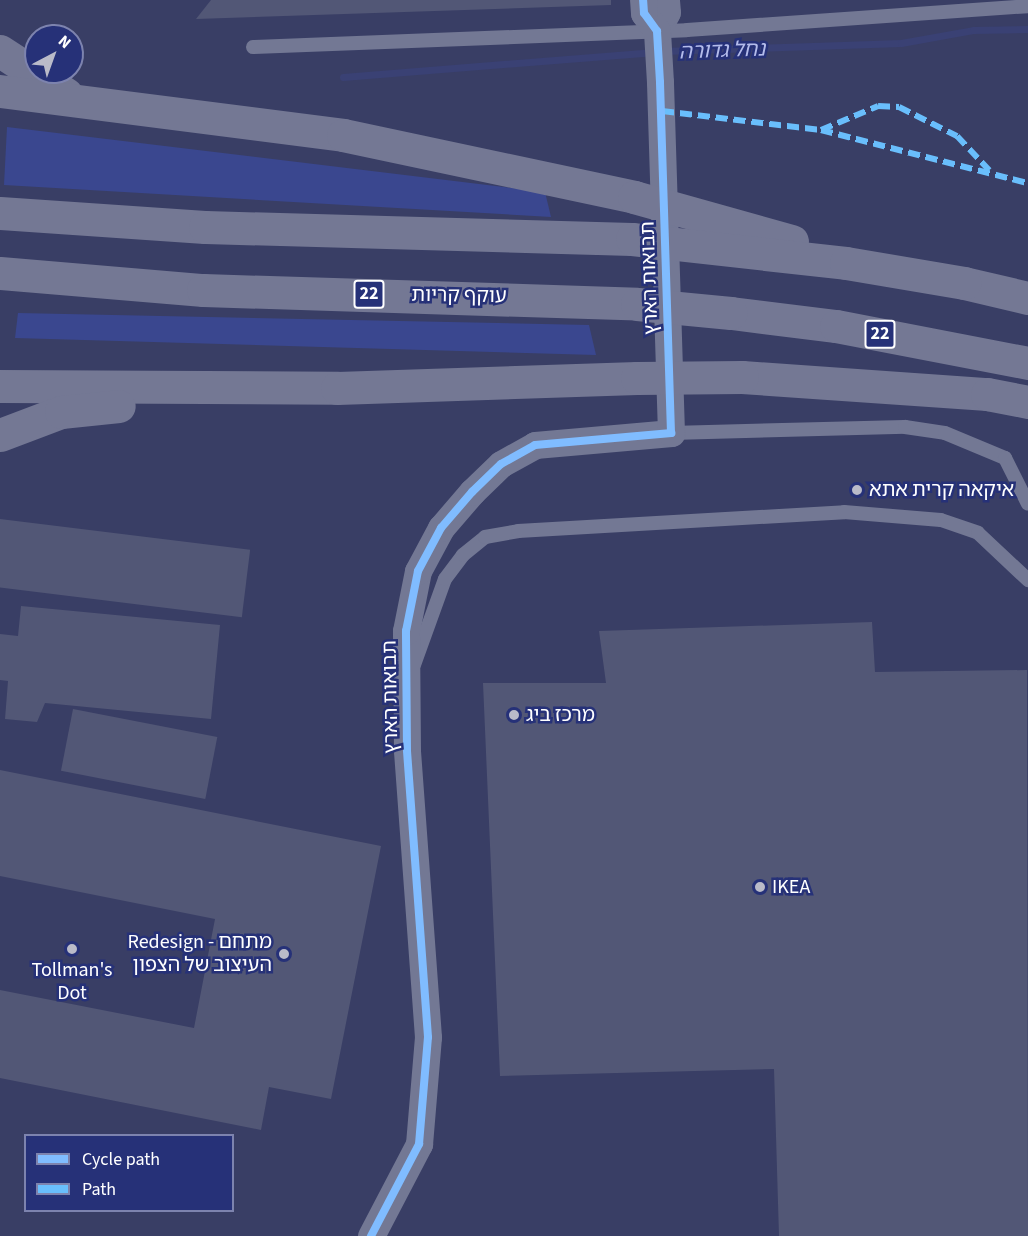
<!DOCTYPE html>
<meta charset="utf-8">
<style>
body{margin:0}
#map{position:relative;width:1028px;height:1236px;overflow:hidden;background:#393e65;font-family:"Source Sans 3","Noto Sans Hebrew",sans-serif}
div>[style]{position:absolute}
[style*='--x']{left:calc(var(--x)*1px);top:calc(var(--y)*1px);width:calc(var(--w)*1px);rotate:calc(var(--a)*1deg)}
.green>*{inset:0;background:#3a478f}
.stream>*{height:7px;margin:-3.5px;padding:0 3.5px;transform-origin:3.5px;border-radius:3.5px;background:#3a4174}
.building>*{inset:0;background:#525776;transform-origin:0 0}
.lane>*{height:14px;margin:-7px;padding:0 7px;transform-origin:7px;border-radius:7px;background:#737894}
.street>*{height:27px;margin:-13.5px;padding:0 13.5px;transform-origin:13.5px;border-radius:13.5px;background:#737894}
.highway>*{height:33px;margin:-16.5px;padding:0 16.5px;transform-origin:16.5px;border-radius:16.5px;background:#747894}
.highway-bridge>*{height:33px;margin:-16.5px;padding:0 16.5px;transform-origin:16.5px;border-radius:16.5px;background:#747894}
.quiet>*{height:6px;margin-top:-3px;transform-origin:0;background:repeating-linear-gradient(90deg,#69befc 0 12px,transparent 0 18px)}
.cycleway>*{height:8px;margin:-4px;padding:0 4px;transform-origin:4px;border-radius:4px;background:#80bcff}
.dots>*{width:16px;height:16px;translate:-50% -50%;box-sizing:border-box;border:3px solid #263178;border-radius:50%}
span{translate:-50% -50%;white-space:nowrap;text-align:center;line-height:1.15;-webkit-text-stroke:5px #263178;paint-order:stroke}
.shield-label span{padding:2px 4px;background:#263178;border:2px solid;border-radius:4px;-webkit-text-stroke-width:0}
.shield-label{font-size:18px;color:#fff;font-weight:700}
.street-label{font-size:20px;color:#fff}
.poi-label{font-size:20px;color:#fff}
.left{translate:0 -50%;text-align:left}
.right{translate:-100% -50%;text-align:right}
.water-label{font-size:21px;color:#b4bceb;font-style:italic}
.legend{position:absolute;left:24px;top:1134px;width:210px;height:78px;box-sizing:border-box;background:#263178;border:2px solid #7d83ae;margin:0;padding:8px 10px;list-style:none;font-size:18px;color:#fff}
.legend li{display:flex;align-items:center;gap:12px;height:30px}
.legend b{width:30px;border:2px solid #7d83ae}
.north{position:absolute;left:24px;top:24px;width:60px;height:60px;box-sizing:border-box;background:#263178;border:2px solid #7d83ae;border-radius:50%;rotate:41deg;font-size:16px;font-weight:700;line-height:24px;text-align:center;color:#fff}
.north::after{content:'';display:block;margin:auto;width:21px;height:27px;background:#babbc9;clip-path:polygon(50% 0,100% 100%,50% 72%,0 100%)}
</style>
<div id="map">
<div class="green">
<i style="clip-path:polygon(7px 127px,545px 192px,551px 217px,4px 185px)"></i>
<i style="clip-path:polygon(18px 313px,589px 325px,596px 355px,15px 338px)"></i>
</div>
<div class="stream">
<i style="--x:663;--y:51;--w:238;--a:-1.9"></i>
<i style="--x:901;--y:43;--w:73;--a:-10.2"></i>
<i style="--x:973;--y:30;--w:55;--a:-1"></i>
<i style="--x:343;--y:77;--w:310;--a:-4.6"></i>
</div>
<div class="building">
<i style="clip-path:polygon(211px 0,611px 0,611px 5px,196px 19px)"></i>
<i style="left:0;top:519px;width:252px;height:68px;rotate:7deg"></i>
<i style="clip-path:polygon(21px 606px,220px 625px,211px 719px,45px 703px,37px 722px,5px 719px,8px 681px,0 680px,0 634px,18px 636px)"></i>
<i style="clip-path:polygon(872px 622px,875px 672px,1027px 670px,1028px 1236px,779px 1236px,774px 1069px,500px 1076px,483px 683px,606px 683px,599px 631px)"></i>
<i style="left:73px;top:709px;width:147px;height:63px;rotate:11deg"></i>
<i style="clip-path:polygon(0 770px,381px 846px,331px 1099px,269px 1087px,261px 1130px,0 1078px,0 990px,194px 1028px,215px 919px,0 876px)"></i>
</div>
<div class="lane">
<i style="--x:253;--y:47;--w:434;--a:-2.2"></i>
<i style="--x:687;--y:30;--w:342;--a:-4"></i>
<i style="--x:671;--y:433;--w:234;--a:-1.5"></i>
<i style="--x:905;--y:427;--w:40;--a:8.5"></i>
<i style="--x:945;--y:433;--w:65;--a:22.6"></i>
<i style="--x:1005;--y:458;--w:51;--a:63.4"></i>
<i style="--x:414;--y:665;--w:91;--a:-70.2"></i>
<i style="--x:445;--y:579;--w:30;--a:-53"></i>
<i style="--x:463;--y:555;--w:28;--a:-39"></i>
<i style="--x:485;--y:537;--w:34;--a:-10"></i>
<i style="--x:518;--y:531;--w:327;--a:-3.3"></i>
<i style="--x:844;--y:512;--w:97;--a:4.7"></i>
<i style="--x:941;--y:520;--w:39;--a:19"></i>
<i style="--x:978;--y:533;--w:69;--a:43.2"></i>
</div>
<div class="street">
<i style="--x:657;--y:31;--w:21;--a:-62"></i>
<i style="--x:667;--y:12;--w:12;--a:-95"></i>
<i style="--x:371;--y:1236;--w:104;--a:-62.4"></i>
<i style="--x:419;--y:1144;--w:107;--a:-85.2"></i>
<i style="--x:428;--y:1037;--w:288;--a:-94.2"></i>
<i style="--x:407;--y:750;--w:119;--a:-90.5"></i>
<i style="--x:406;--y:631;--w:61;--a:-78.7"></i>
<i style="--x:418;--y:571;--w:49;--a:-61.9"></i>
<i style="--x:441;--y:528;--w:48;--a:-49.3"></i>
<i style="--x:472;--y:492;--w:40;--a:-44"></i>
<i style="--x:501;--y:464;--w:39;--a:-29"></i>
<i style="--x:535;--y:445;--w:137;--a:-5"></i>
<i style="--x:671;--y:433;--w:351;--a:-91.8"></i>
<i style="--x:660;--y:82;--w:51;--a:-93.4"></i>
<i style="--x:657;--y:31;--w:22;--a:-126"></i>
<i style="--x:644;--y:13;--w:13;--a:-94"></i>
</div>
<div class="highway">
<i style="--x:0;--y:51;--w:79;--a:33.1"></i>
<i style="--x:0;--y:91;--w:346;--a:7.3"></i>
<i style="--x:343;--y:135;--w:298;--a:12"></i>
<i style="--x:0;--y:213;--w:205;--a:3.9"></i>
<i style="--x:205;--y:227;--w:427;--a:1.6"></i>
<i style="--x:0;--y:273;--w:204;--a:4.8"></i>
<i style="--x:203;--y:290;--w:434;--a:1.8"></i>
<i style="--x:964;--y:283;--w:66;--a:13.2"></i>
<i style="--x:731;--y:313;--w:106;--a:7.1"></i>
<i style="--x:836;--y:326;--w:196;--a:10.9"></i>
<i style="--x:742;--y:377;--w:246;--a:4"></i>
<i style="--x:987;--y:394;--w:42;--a:11"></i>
<i style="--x:0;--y:386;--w:337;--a:0.3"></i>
<i style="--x:337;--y:388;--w:300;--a:-1.9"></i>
<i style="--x:0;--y:435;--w:65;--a:-20.7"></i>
<i style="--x:61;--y:412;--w:58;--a:-5.9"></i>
</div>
<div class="highway-bridge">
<i style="--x:634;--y:197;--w:164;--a:15.6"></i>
<i style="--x:632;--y:239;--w:215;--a:6.4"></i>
<i style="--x:846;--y:263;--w:120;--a:9.6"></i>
<i style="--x:637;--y:304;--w:94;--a:5.5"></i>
<i style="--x:637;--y:378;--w:105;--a:-0.5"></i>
</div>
<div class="quiet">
<i style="--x:662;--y:111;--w:160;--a:6.8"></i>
<i style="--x:821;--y:130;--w:214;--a:14.4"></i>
<i style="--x:821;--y:130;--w:62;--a:-22.8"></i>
<i style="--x:878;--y:106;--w:21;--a:3"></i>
<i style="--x:899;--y:107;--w:65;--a:26.6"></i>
<i style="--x:957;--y:136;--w:47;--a:46.7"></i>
</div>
<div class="cycleway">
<i style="--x:371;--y:1236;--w:104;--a:-62.4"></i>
<i style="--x:419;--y:1144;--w:107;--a:-85.2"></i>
<i style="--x:428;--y:1037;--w:288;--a:-94.2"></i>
<i style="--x:407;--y:750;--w:119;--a:-90.5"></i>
<i style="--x:406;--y:631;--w:61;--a:-78.7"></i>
<i style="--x:418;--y:571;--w:49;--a:-61.9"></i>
<i style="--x:441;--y:528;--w:48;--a:-49.3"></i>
<i style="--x:472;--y:492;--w:40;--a:-44"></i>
<i style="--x:501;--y:464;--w:39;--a:-29"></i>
<i style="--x:535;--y:445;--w:137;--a:-5"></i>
<i style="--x:671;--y:433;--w:351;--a:-91.8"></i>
<i style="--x:660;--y:82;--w:51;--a:-93.4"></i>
<i style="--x:657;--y:31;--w:22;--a:-126"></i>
<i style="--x:644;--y:13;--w:13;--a:-94"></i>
</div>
<div class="dots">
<i style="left:857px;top:490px;background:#babbc9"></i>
<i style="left:514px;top:715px;background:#babbc9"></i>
<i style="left:760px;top:887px;background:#babbc9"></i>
<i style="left:72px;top:949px;background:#babbc9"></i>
<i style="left:284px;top:954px;background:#babbc9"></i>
</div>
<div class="shield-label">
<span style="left:369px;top:294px">22</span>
<span style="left:880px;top:334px">22</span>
</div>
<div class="street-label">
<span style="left:650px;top:278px;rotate:-92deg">תבואות הארץ</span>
<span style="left:459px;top:296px;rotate:1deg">עוקף קריות</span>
<span style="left:391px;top:697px;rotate:-91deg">תבואות הארץ</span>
</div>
<div class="poi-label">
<span class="left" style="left:869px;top:490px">איקאה קרית אתא</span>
<span class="left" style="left:526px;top:715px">מרכז ביג</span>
<span class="left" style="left:772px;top:887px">IKEA</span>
<span class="right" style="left:272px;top:954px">Redesign - מתחם<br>העיצוב של הצפון</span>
<span style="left:72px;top:982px">Tollman's<br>Dot</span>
</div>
<div class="water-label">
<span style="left:722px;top:50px;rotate:-2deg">נחל גדורה</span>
</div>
<ul class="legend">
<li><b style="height:8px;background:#80bcff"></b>Cycle path</li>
<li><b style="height:8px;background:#69befc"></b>Path</li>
</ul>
<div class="north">N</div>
</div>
